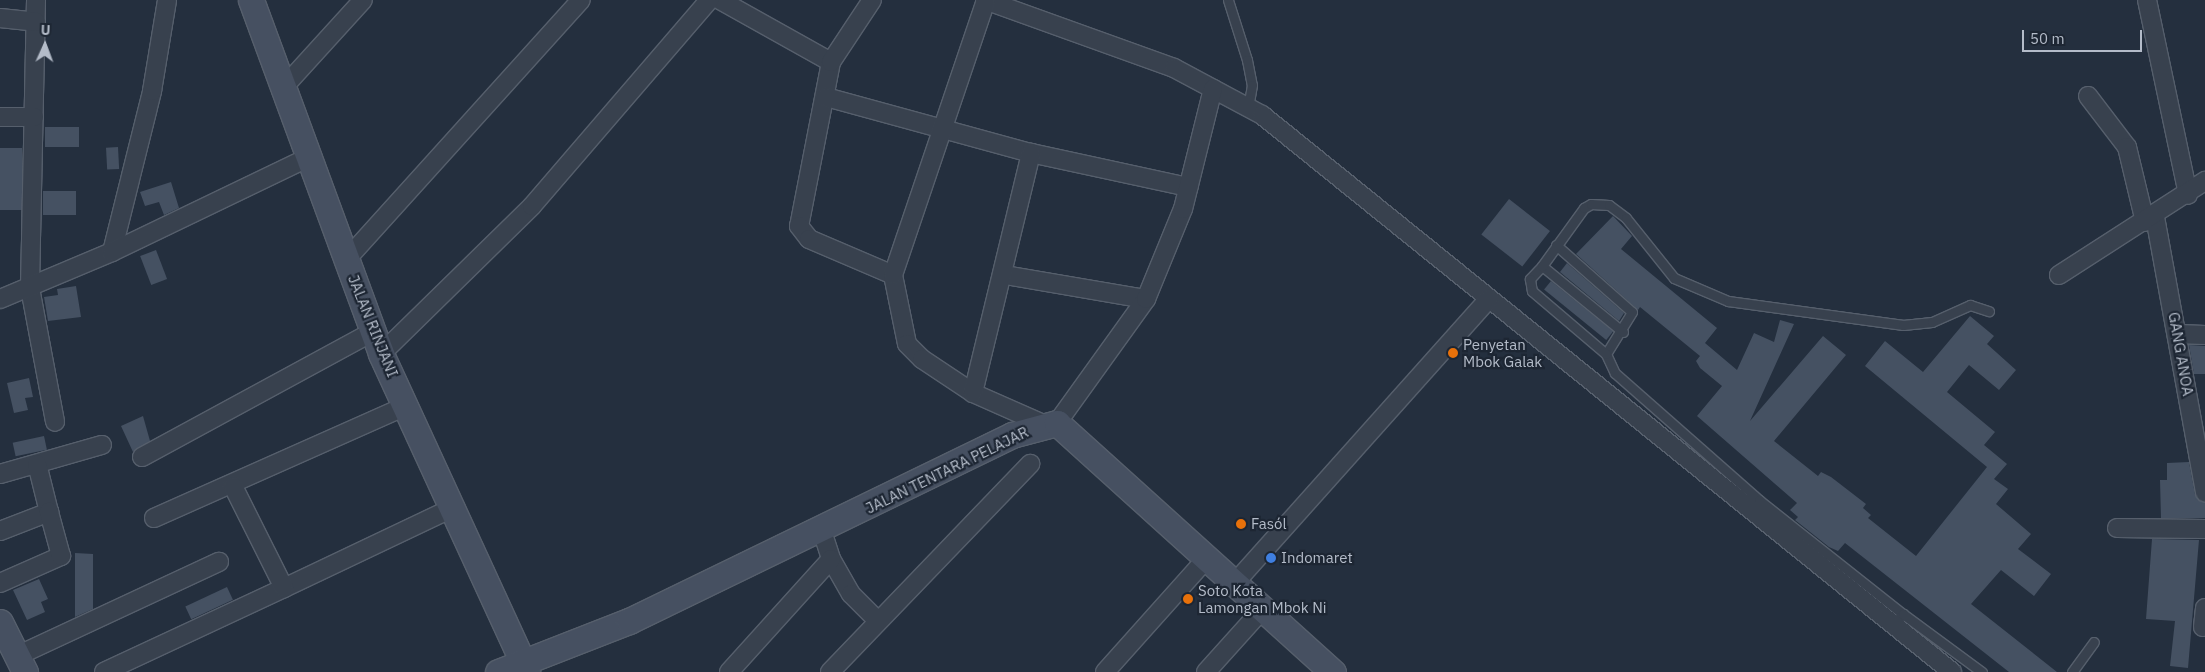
<!DOCTYPE html>
<meta charset="utf-8">
<style>
body{margin:0}
#map{position:relative;width:2205px;height:672px;overflow:hidden;background:#242f3e;font-family:"IBM Plex Sans",sans-serif}
div>[style]{position:absolute}
[style*='--x']{left:calc(var(--x)*1px);top:calc(var(--y)*1px);width:calc(var(--w)*1px);rotate:calc(var(--a)*1deg)}
.building>*{inset:0;background:#455162;transform-origin:0 0}
.roads{filter:drop-shadow(1px 0 #565f6c) drop-shadow(-1px 0 #565f6c) drop-shadow(0 1px #565f6c) drop-shadow(0 -1px #565f6c)}
.lane>*{height:9px;margin:-4.5px;padding:0 4.5px;transform-origin:4.5px;border-radius:4.5px;background:#38414e}
.street>*{height:18px;margin:-9px;padding:0 9px;transform-origin:9px;border-radius:9px;background:#38414e}
.secondary>*{height:25px;margin:-12.5px;padding:0 12.5px;transform-origin:12.5px;border-radius:12.5px;background:#465061}
.dots>*{width:14px;height:14px;translate:-50% -50%;box-sizing:border-box;border:2px solid #1d2633;border-radius:50%}
span{translate:-50% -50%;white-space:nowrap;text-align:center;line-height:1.15;-webkit-text-stroke:4.5px #1d2633;paint-order:stroke}
.street-label{font-size:15px;color:#b4bcc9}
.poi-label{font-size:15px;color:#b4bcc9}
.left{translate:0 -50%;text-align:left}
.north{position:absolute;left:20px;top:20px;width:50px;height:50px;-webkit-text-stroke:4px #1d2633;paint-order:stroke;rotate:2deg;font-size:14px;font-weight:700;line-height:20px;text-align:center;color:#b4bcc9}
.north::after{content:'';display:block;margin:auto;width:18px;height:22px;background:#b4bcc9;clip-path:polygon(50% 0,100% 100%,50% 72%,0 100%)}
.scale{position:absolute;left:2022px;top:30px;width:120px;height:22px;box-sizing:border-box;border:2px solid #b4bcc9;border-top:0;padding-left:6px;font-size:15px;line-height:18px;white-space:nowrap;color:#b4bcc9;-webkit-text-stroke:4px #1d2633;paint-order:stroke}
</style>
<div id="map">
<div class="building">
<i style="left:45px;top:127px;width:34px;height:20px"></i>
<i style="left:118px;top:147px;width:22px;height:12px;rotate:87deg"></i>
<i style="left:0;top:148px;width:22px;height:62px"></i>
<i style="clip-path:polygon(171px 182px,179px 208px,164px 215px,159px 202px,145px 206px,140px 192px)"></i>
<i style="left:43px;top:191px;width:33px;height:24px"></i>
<i style="left:1509px;top:199px;width:52px;height:45px;rotate:38deg"></i>
<i style="clip-path:polygon(1613px 216px,1632px 236px,1621px 249px,1717px 328px,1705px 343px,1737px 370px,1754px 333px,1774px 342px,1780px 320px,1794px 324px,1750px 421px,1823px 336px,1846px 355px,1774px 441px,1818px 476px,1821px 472px,1831px 477px,1866px 504px,1863px 508px,1871px 515px,1868px 518px,1916px 556px,1987px 467px,1865px 366px,1885px 341px,1923px 372px,1970px 316px,1994px 336px,1987px 344px,2016px 370px,1999px 390px,1969px 365px,1947px 392px,1995px 432px,1984px 445px,2007px 464px,1994px 479px,2008px 489px,1996px 504px,2031px 534px,2018px 549px,2051px 574px,2034px 596px,2001px 570px,1971px 604px,2057px 672px,2009px 672px,1845px 543px,1838px 551px,1829px 547px,1795px 520px,1798px 517px,1790px 510px,1797px 503px,1697px 416px,1722px 386px,1700px 368px,1696px 361px,1700px 356px,1640px 307px,1638px 310px,1576px 254px)"></i>
<i style="left:156px;top:250px;width:31px;height:17px;rotate:69deg"></i>
<i style="clip-path:polygon(1567px 263px,1624px 313px,1619px 321px,1560px 272px)"></i>
<i style="left:1551px;top:281px;width:80px;height:11px;rotate:39deg"></i>
<i style="clip-path:polygon(76px 286px,81px 317px,48px 321px,44px 297px,58px 295px,57px 289px)"></i>
<i style="clip-path:polygon(2189px 345px,2205px 346px,2205px 374px,2194px 374px)"></i>
<i style="clip-path:polygon(29px 378px,33px 397px,25px 398px,28px 410px,14px 413px,7px 383px)"></i>
<i style="clip-path:polygon(143px 416px,150px 441px,133px 452px,121px 426px)"></i>
<i style="left:44px;top:436px;width:14px;height:32px;rotate:78deg"></i>
<i style="clip-path:polygon(2189px 462px,2195px 494px,2205px 502px,2205px 518px,2161px 518px,2160px 480px,2167px 480px,2167px 463px)"></i>
<i style="clip-path:polygon(2152px 539px,2199px 540px,2188px 668px,2170px 666px,2175px 621px,2146px 619px)"></i>
<i style="clip-path:polygon(75px 553px,93px 554px,93px 609px,75px 617px)"></i>
<i style="clip-path:polygon(39px 579px,48px 599px,41px 602px,45px 612px,27px 620px,13px 590px)"></i>
<i style="left:227px;top:587px;width:14px;height:46px;rotate:65deg"></i>
</div>
<div class="roads">
<div class="lane">
<i style="--x:1228;--y:0;--w:63;--a:72.4"></i>
<i style="--x:1247;--y:60;--w:25;--a:79"></i>
<i style="--x:1252;--y:85;--w:22;--a:100"></i>
<i style="--x:1556;--y:245;--w:101;--a:41.4"></i>
<i style="--x:1632;--y:312;--w:49;--a:121.8"></i>
<i style="--x:1606;--y:354;--w:21;--a:65"></i>
<i style="--x:1615;--y:373;--w:192;--a:41.4"></i>
<i style="--x:1759;--y:500;--w:184;--a:38.4"></i>
<i style="--x:1542;--y:266;--w:18;--a:133"></i>
<i style="--x:1530;--y:279;--w:12;--a:81"></i>
<i style="--x:1532;--y:291;--w:97;--a:40.4"></i>
<i style="--x:1623;--y:332;--w:104;--a:-140.8"></i>
<i style="--x:1542;--y:266;--w:72;--a:-54.1"></i>
<i style="--x:1584;--y:208;--w:8;--a:-30"></i>
<i style="--x:1591;--y:204;--w:18;--a:3"></i>
<i style="--x:1609;--y:205;--w:21;--a:37"></i>
<i style="--x:1626;--y:218;--w:77;--a:51.3"></i>
<i style="--x:1674;--y:278;--w:59;--a:23.1"></i>
<i style="--x:1728;--y:301;--w:177;--a:7.8"></i>
<i style="--x:1903;--y:325;--w:29;--a:-6"></i>
<i style="--x:1932;--y:322;--w:42;--a:-24.1"></i>
<i style="--x:1970;--y:305;--w:20;--a:18"></i>
<i style="--x:1899;--y:618;--w:6;--a:-45"></i>
<i style="--x:1903;--y:614;--w:98;--a:36.3"></i>
<i style="--x:2072;--y:672;--w:37;--a:-54"></i>
</div>
<div class="street">
<i style="--x:36;--y:0;--w:288;--a:91.2"></i>
<i style="--x:30;--y:288;--w:136;--a:79.4"></i>
<i style="--x:720;--y:0;--w:127;--a:29.2"></i>
<i style="--x:831;--y:62;--w:167;--a:101"></i>
<i style="--x:799;--y:226;--w:16;--a:52"></i>
<i style="--x:809;--y:239;--w:91;--a:23.2"></i>
<i style="--x:893;--y:275;--w:70;--a:78.5"></i>
<i style="--x:907;--y:344;--w:21;--a:45"></i>
<i style="--x:922;--y:359;--w:61;--a:33.7"></i>
<i style="--x:973;--y:393;--w:77;--a:23.9"></i>
<i style="--x:985;--y:0;--w:201;--a:19.8"></i>
<i style="--x:1174;--y:68;--w:100;--a:28.1"></i>
<i style="--x:1262;--y:115;--w:887;--a:38.91"></i>
<i style="--x:2147;--y:0;--w:199;--a:78.1"></i>
<i style="--x:0;--y:18;--w:36;--a:6"></i>
<i style="--x:831;--y:62;--w:74;--a:-56.5"></i>
<i style="--x:282;--y:89;--w:120;--a:-47.7"></i>
<i style="--x:2088;--y:96;--w:64;--a:52.6"></i>
<i style="--x:2127;--y:147;--w:77;--a:76.5"></i>
<i style="--x:826;--y:97;--w:213;--a:15.3"></i>
<i style="--x:1031;--y:153;--w:161;--a:12.2"></i>
<i style="--x:0;--y:117;--w:34;--a:0"></i>
<i style="--x:2155;--y:217;--w:280;--a:79.7"></i>
<i style="--x:112;--y:252;--w:166;--a:-76"></i>
<i style="--x:152;--y:91;--w:92;--a:-80.6"></i>
<i style="--x:346;--y:260;--w:350;--a:-47.9"></i>
<i style="--x:893;--y:275;--w:289;--a:-71.3"></i>
<i style="--x:1005;--y:275;--w:143;--a:9.7"></i>
<i style="--x:2059;--y:275;--w:174;--a:-32.8"></i>
<i style="--x:0;--y:299;--w:121;--a:-22.8"></i>
<i style="--x:112;--y:252;--w:216;--a:-25.7"></i>
<i style="--x:2177;--y:334;--w:28;--a:2"></i>
<i style="--x:381;--y:354;--w:211;--a:-44.4"></i>
<i style="--x:532;--y:206;--w:272;--a:-49.3"></i>
<i style="--x:973;--y:393;--w:247;--a:-76.4"></i>
<i style="--x:1057;--y:423;--w:153;--a:-54.3"></i>
<i style="--x:1146;--y:299;--w:97;--a:-67.7"></i>
<i style="--x:1183;--y:209;--w:124;--a:-76"></i>
<i style="--x:142;--y:457;--w:264;--a:-28.5"></i>
<i style="--x:0;--y:474;--w:106;--a:-15.9"></i>
<i style="--x:154;--y:518;--w:278;--a:-24"></i>
<i style="--x:2117;--y:528;--w:88;--a:0.7"></i>
<i style="--x:0;--y:531;--w:53;--a:-21.2"></i>
<i style="--x:49;--y:512;--w:49;--a:-104"></i>
<i style="--x:822;--y:531;--w:29;--a:72"></i>
<i style="--x:831;--y:559;--w:40;--a:60.3"></i>
<i style="--x:851;--y:594;--w:35;--a:45"></i>
<i style="--x:0;--y:583;--w:67;--a:-23.9"></i>
<i style="--x:61;--y:556;--w:46;--a:-105.3"></i>
<i style="--x:1233;--y:585;--w:384;--a:-48.2"></i>
<i style="--x:284;--y:588;--w:184;--a:-25.4"></i>
<i style="--x:2203;--y:627;--w:19;--a:-84"></i>
<i style="--x:17;--y:656;--w:223;--a:-25"></i>
<i style="--x:104;--y:672;--w:199;--a:-25"></i>
<i style="--x:284;--y:588;--w:114;--a:-116.6"></i>
<i style="--x:729;--y:672;--w:152;--a:-47.9"></i>
<i style="--x:830;--y:672;--w:289;--a:-46.1"></i>
<i style="--x:1105;--y:672;--w:152;--a:-48.2"></i>
<i style="--x:1206;--y:672;--w:82;--a:-48"></i>
</div>
<div class="secondary">
<i style="--x:251;--y:0;--w:377;--a:69.8"></i>
<i style="--x:381;--y:354;--w:350;--a:65.3"></i>
<i style="--x:0;--y:622;--w:56;--a:63.4"></i>
<i style="--x:498;--y:672;--w:141;--a:-21.3"></i>
<i style="--x:629;--y:621;--w:426;--a:-25.9"></i>
<i style="--x:1012;--y:435;--w:47;--a:-14.9"></i>
<i style="--x:1057;--y:423;--w:372;--a:42.1"></i>
</div>
</div>
<div class="dots">
<i style="left:1453px;top:353px;background:#e8710a"></i>
<i style="left:1241px;top:524px;background:#e8710a"></i>
<i style="left:1271px;top:558px;background:#3f7fe0"></i>
<i style="left:1188px;top:599px;background:#e8710a"></i>
</div>
<div class="street-label">
<span style="left:373px;top:326px;rotate:68deg">JALAN RINJANI</span>
<span style="left:2181px;top:354px;rotate:80deg">GANG ANOA</span>
<span style="left:947px;top:470px;rotate:-26deg">JALAN TENTARA PELAJAR</span>
</div>
<div class="poi-label">
<span class="left" style="left:1463px;top:353px">Penyetan<br>Mbok Galak</span>
<span class="left" style="left:1251px;top:524px">Fasól</span>
<span class="left" style="left:1281px;top:558px">Indomaret</span>
<span class="left" style="left:1198px;top:599px">Soto Kota<br>Lamongan Mbok Ni</span>
</div>
<div class="north">U</div>
<div class="scale">50 m</div>
</div>
